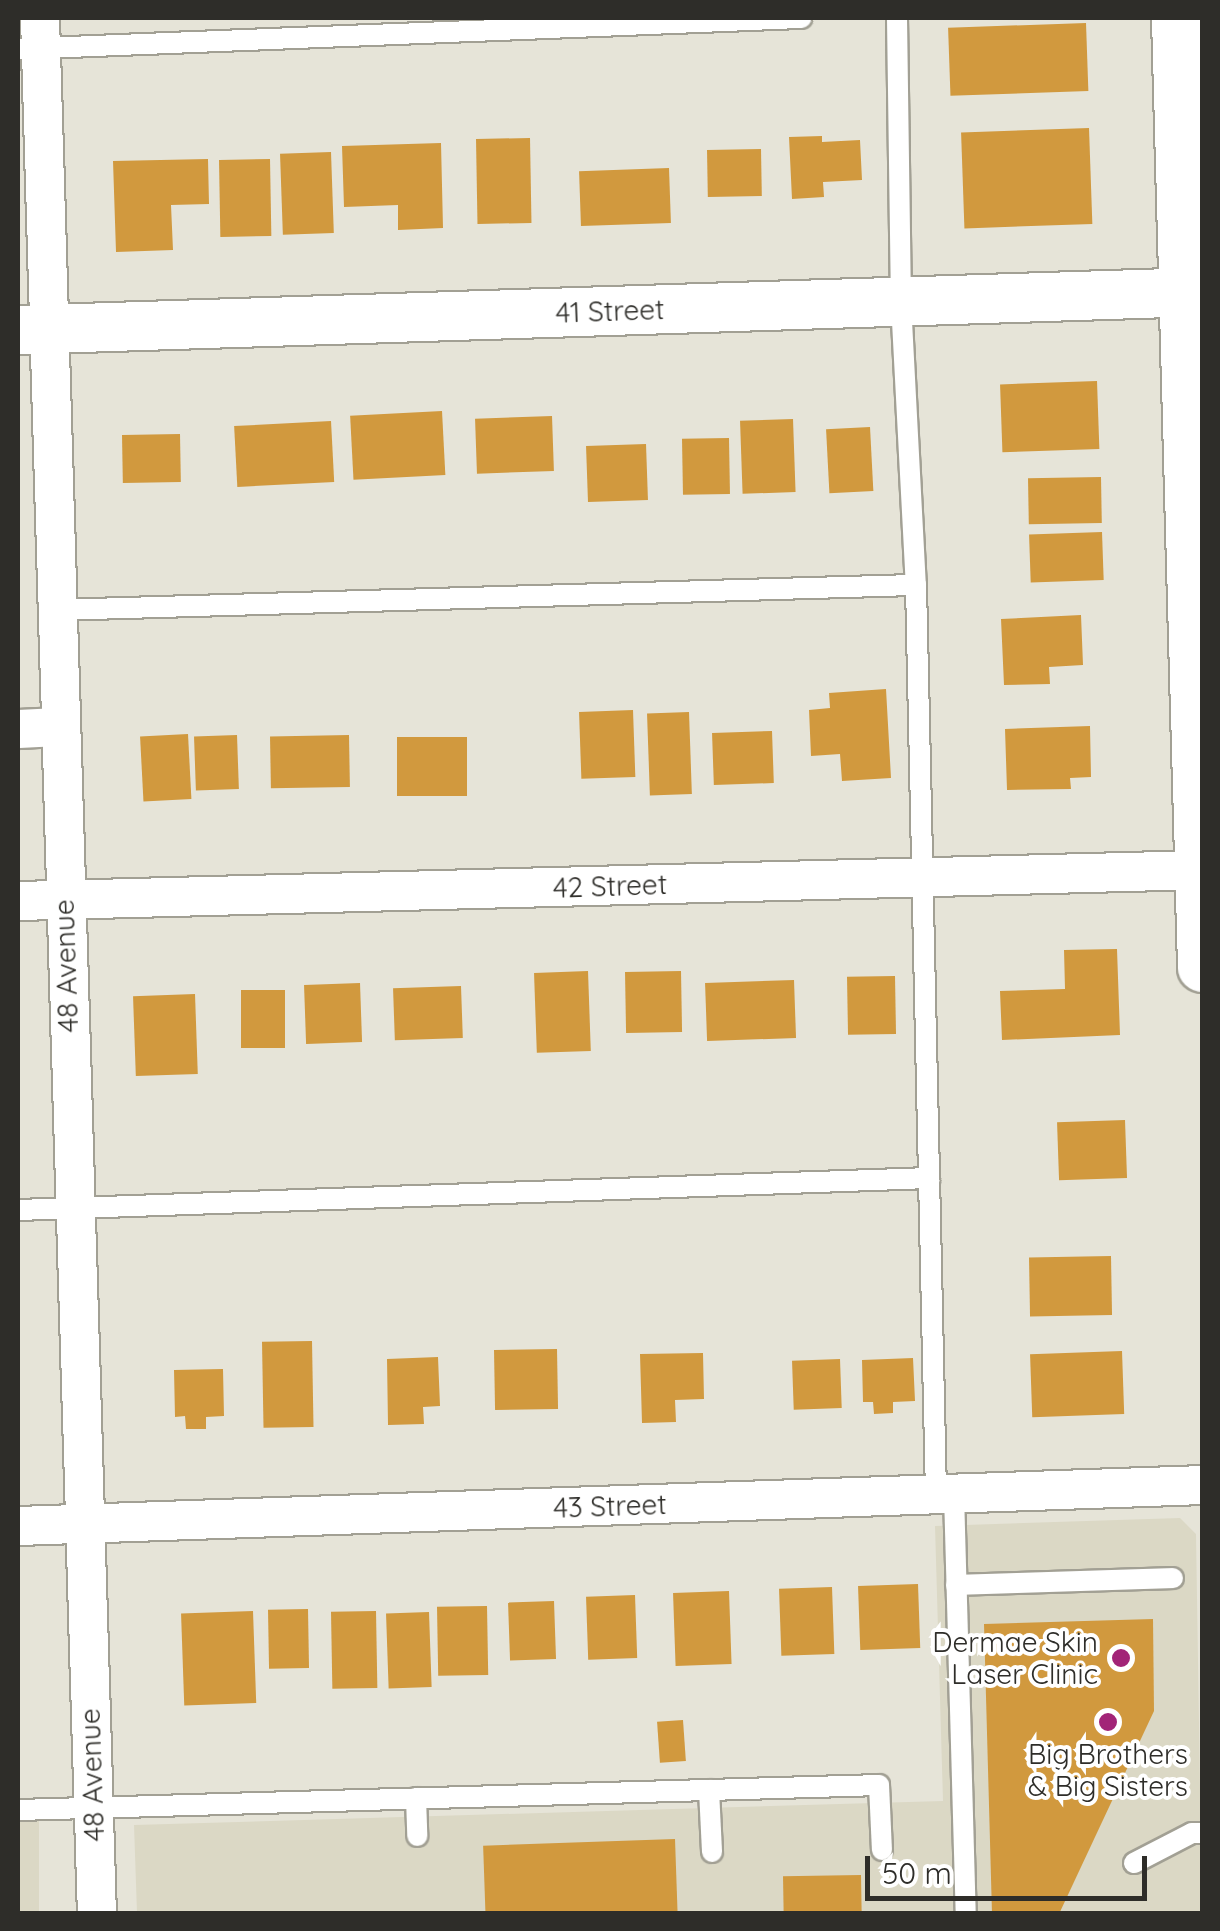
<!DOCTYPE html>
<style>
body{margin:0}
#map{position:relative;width:1220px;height:1931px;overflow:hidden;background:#e6e4d8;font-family:Quicksand,sans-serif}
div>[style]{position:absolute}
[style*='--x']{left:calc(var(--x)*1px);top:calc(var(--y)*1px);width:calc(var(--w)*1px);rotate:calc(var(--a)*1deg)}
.built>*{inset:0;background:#dbd8c5;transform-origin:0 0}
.building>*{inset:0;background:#d1993e;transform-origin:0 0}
.roads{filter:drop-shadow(2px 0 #a2a094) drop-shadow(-2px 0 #a2a094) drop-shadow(0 2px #a2a094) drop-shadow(0 -2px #a2a094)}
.service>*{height:20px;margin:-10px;padding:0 10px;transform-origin:10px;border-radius:10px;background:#fff}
.minor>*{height:38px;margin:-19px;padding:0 19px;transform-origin:19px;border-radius:19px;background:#fff}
.tertiary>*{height:48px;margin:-24px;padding:0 24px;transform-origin:24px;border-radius:24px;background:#fff}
.dots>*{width:28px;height:28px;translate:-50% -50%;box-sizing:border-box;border:5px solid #fff;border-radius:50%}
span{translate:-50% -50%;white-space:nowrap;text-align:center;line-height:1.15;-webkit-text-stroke:8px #fff;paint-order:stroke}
.street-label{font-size:28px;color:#2e2d29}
.poi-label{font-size:28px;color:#2e2d29}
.right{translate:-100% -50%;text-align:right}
.frame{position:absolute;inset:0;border:20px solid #2e2d29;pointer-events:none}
.scale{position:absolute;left:865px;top:1856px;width:282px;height:45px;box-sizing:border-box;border:5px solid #2e2d29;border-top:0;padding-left:12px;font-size:30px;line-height:35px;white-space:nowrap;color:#2e2d29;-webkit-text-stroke:8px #fff;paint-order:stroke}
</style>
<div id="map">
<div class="built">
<i style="clip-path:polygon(1180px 1518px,1196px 1534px,1202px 1913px,137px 1913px,134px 1825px,943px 1801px,935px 1526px)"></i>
<i style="left:18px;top:1802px;width:21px;height:111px"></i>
</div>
<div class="building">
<i style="left:1086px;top:23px;width:68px;height:138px;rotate:88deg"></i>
<i style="left:1089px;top:128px;width:96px;height:128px;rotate:88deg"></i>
<i style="clip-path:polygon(822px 136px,822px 142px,860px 140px,862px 180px,823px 182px,824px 197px,792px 199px,789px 137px)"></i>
<i style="left:530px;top:138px;width:85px;height:54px;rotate:89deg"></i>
<i style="clip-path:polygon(441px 143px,443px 228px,398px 230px,398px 205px,344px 207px,342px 146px)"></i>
<i style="left:761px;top:149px;width:47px;height:54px;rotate:89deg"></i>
<i style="left:331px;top:152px;width:81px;height:51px;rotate:88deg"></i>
<i style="clip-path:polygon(208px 159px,209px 204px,171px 205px,173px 250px,116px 252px,113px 161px)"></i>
<i style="left:270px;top:159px;width:77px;height:51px;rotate:89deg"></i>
<i style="left:669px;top:168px;width:55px;height:90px;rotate:88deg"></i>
<i style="left:1097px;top:381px;width:68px;height:97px;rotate:88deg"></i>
<i style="left:442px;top:411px;width:64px;height:92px;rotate:87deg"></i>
<i style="left:552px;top:416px;width:55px;height:77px;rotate:88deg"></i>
<i style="left:793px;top:419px;width:73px;height:53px;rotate:88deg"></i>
<i style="left:331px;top:421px;width:61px;height:97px;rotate:87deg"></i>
<i style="left:870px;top:427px;width:64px;height:44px;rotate:87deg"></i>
<i style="left:180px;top:434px;width:48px;height:58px;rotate:89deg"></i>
<i style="left:729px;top:438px;width:56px;height:47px;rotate:89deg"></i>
<i style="left:646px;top:444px;width:56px;height:60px;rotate:88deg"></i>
<i style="left:1101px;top:477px;width:46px;height:73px;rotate:89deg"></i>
<i style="left:1102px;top:532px;width:48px;height:73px;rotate:88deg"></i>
<i style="clip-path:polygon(1081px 615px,1083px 665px,1049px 667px,1050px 684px,1004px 685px,1001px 619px)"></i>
<i style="clip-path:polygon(886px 689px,891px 778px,842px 781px,840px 754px,811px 756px,809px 710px,830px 708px,829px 693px)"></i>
<i style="left:633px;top:710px;width:67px;height:54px;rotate:88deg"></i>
<i style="left:689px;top:712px;width:82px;height:42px;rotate:88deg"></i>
<i style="clip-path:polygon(1090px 726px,1091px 777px,1070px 778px,1071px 789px,1007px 790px,1005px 729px)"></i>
<i style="left:772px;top:731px;width:52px;height:60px;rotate:88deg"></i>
<i style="left:188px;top:734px;width:65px;height:48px;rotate:87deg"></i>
<i style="left:237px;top:735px;width:54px;height:43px;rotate:88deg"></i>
<i style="left:349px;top:735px;width:52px;height:79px;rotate:89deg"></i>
<i style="left:397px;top:737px;width:70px;height:59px"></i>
<i style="clip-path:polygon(1117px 949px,1120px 1035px,1002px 1040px,1000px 991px,1065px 989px,1064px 950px)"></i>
<i style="left:588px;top:971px;width:80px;height:54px;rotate:88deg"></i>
<i style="left:681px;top:971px;width:61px;height:56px;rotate:89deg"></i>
<i style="left:895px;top:976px;width:58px;height:48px;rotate:89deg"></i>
<i style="left:794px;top:980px;width:58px;height:89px;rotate:88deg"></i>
<i style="left:360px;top:983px;width:59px;height:56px;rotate:88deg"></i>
<i style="left:461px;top:986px;width:52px;height:68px;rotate:88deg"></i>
<i style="left:241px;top:990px;width:44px;height:58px"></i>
<i style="left:195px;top:994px;width:80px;height:62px;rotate:88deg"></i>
<i style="left:1125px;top:1120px;width:58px;height:68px;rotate:88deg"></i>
<i style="left:1111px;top:1256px;width:59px;height:82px;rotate:89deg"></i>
<i style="left:312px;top:1341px;width:86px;height:50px;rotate:89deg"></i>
<i style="left:557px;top:1349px;width:60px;height:63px;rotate:89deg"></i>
<i style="left:1122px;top:1351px;width:63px;height:92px;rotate:88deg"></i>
<i style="clip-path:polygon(703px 1353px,704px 1399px,675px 1400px,676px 1422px,642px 1423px,640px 1354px)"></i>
<i style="clip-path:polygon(438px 1357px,440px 1406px,423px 1407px,424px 1424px,388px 1425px,387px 1359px)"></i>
<i style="clip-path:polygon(913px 1358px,915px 1401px,893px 1402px,893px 1413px,874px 1414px,873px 1402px,863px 1402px,862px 1360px)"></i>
<i style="left:840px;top:1359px;width:49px;height:48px;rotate:88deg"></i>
<i style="clip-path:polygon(223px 1369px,224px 1416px,206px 1417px,206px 1429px,186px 1429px,185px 1416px,175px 1417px,174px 1370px)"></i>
<i style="left:918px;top:1584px;width:64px;height:60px;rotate:88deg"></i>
<i style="left:832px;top:1587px;width:67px;height:53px;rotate:88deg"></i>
<i style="left:729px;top:1591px;width:73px;height:56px;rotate:88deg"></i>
<i style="left:635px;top:1595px;width:63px;height:49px;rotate:88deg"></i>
<i style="left:554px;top:1601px;width:58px;height:46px;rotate:88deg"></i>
<i style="left:487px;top:1606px;width:69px;height:50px;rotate:89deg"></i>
<i style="left:308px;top:1609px;width:59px;height:40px;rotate:89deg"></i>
<i style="left:253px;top:1611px;width:92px;height:72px;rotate:88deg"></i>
<i style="left:376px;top:1611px;width:77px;height:45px;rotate:89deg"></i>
<i style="left:429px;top:1612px;width:75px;height:43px;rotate:88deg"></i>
<i style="clip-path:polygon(1153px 1619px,1154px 1711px,1059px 1914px,992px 1914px,984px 1624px)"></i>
<i style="left:683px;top:1720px;width:41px;height:26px;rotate:86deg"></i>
<i style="left:675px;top:1839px;width:75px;height:192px;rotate:88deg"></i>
<i style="left:861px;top:1875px;width:39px;height:78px;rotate:89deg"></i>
</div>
<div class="roads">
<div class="service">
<i style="--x:897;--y:18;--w:284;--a:89.2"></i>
<i style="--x:901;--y:302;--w:283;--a:87"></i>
<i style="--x:916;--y:585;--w:909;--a:88.74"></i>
<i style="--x:18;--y:49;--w:784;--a:-2.27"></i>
<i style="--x:56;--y:610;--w:860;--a:-1.67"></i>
<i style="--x:18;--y:1210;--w:912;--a:-2.01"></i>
<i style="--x:954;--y:1494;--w:420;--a:88.4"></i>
<i style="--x:956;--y:1585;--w:217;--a:-1.8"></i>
<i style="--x:709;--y:1790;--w:62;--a:87.2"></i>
<i style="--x:416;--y:1798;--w:38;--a:88"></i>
<i style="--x:18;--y:1810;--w:861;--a:-1.66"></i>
<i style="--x:879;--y:1785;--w:65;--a:87.4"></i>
<i style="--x:1134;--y:1863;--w:65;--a:-27.3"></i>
<i style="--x:1192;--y:1833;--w:10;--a:0"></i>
</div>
<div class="minor">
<i style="--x:40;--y:18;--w:1897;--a:88.28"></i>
<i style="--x:18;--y:729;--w:41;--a:-2.8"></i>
<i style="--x:18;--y:901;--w:1184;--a:-1.5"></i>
<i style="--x:18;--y:1526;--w:1185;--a:-1.98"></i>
</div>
<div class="tertiary">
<i style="--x:1176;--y:18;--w:950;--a:88.43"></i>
<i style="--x:18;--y:330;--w:1185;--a:-1.84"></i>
</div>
</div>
<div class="dots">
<i style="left:1121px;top:1658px;background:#a22477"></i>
<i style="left:1108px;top:1722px;background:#a22477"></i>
</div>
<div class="street-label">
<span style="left:610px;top:311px;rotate:-2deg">41 Street</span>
<span style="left:610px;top:886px;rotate:-2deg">42 Street</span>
<span style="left:66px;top:966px;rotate:-92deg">48 Avenue</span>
<span style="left:610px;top:1506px;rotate:-2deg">43 Street</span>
<span style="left:92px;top:1775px;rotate:-92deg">48 Avenue</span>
</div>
<div class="poi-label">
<span class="right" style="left:1098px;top:1658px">Dermae Skin<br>Laser Clinic</span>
<span style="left:1108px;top:1770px">Big Brothers<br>&amp; Big Sisters</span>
</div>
<div class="frame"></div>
<div class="scale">50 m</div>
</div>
